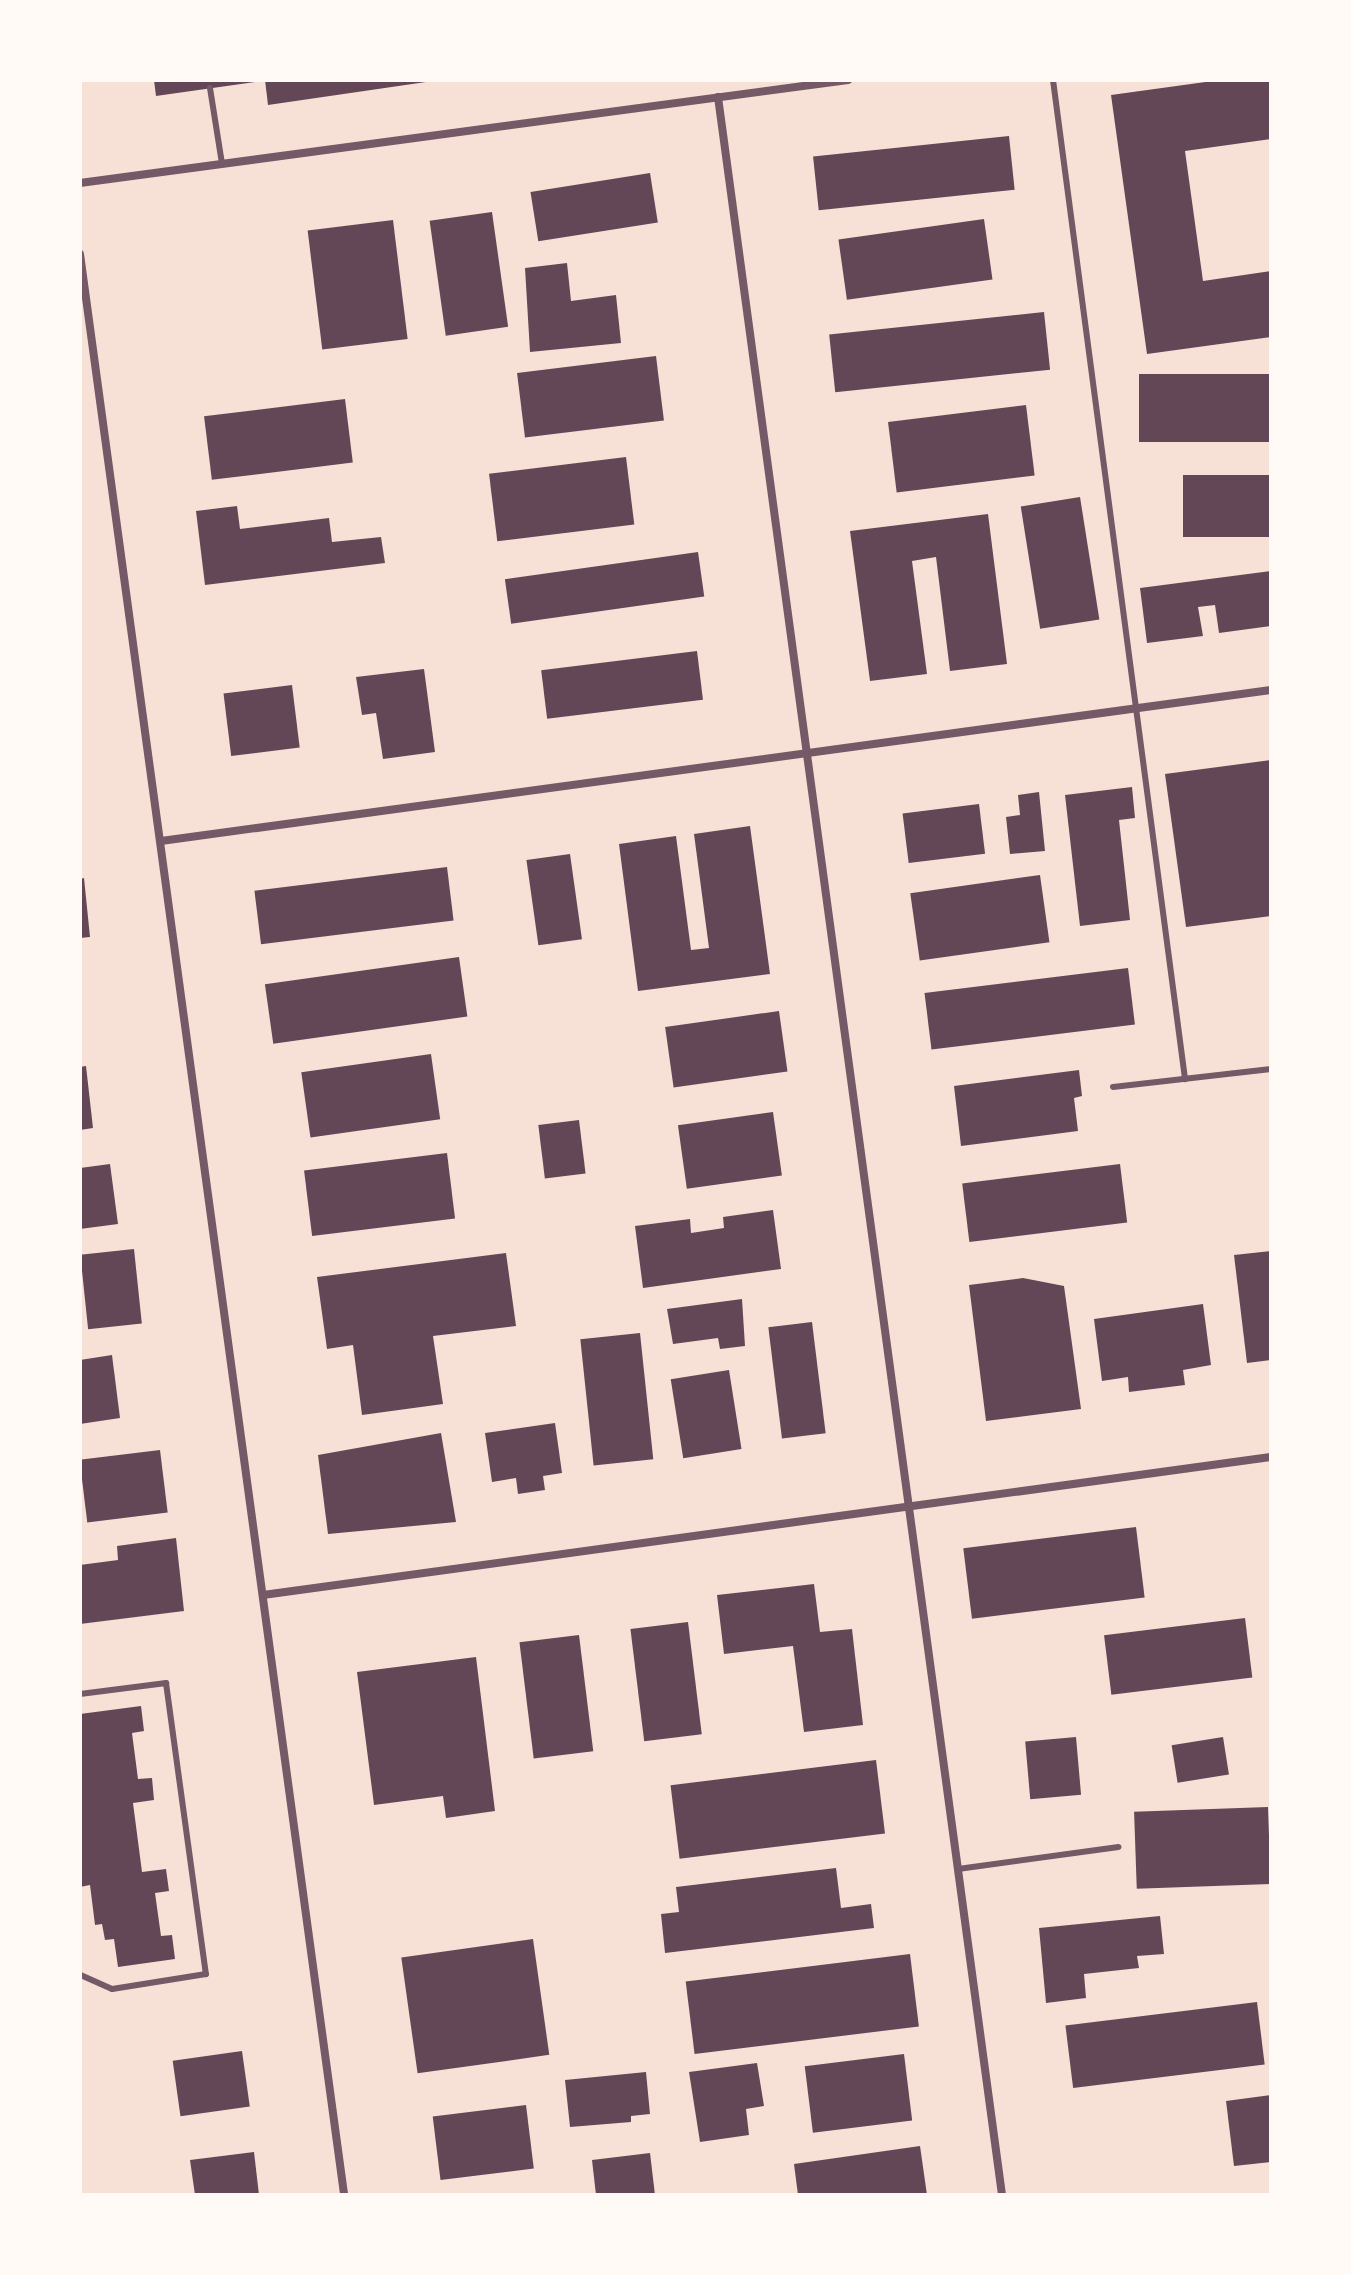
<!DOCTYPE html>
<style>
body{margin:0}
#map{position:relative;width:1351px;height:2275px;overflow:hidden;background:#f7e1d7;font-family:"Golos Text",sans-serif}
div>[style]{position:absolute}
[style*='--x']{left:calc(var(--x)*1px);top:calc(var(--y)*1px);width:calc(var(--w)*1px);rotate:calc(var(--a)*1deg)}
.building>*{inset:0;background:#644757;transform-origin:0 0}
.service>*{height:6px;margin:-3px;padding:0 3px;transform-origin:3px;border-radius:3px;background:#755966}
.minor>*{height:8px;margin:-4px;padding:0 4px;transform-origin:4px;border-radius:4px;background:#755966}
span{translate:-50% -50%;white-space:nowrap;text-align:center;line-height:1.15;-webkit-text-stroke:6px #fffaf5;paint-order:stroke}
.frame{position:absolute;inset:0;border:82px solid #fffaf5;pointer-events:none}
</style>
<div id="map">
<div class="building">
<i style="clip-path:polygon(154px 80px,255px 80px,255px 82px,156px 96px)"></i>
<i style="clip-path:polygon(265px 80px,426px 80px,426px 82px,268px 105px)"></i>
<i style="clip-path:polygon(1220px 80px,1271px 80px,1271px 139px,1185px 151px,1203px 281px,1271px 271px,1271px 337px,1147px 354px,1111px 95px)"></i>
<i style="left:1009px;top:136px;width:54px;height:197px;rotate:84deg"></i>
<i style="left:650px;top:173px;width:50px;height:121px;rotate:81deg"></i>
<i style="left:492px;top:212px;width:116px;height:63px;rotate:82deg"></i>
<i style="left:984px;top:219px;width:61px;height:147px;rotate:82deg"></i>
<i style="left:393px;top:220px;width:120px;height:86px;rotate:83deg"></i>
<i style="clip-path:polygon(567px 263px,571px 301px,616px 295px,621px 343px,530px 352px,525px 268px)"></i>
<i style="left:1044px;top:312px;width:58px;height:216px;rotate:84deg"></i>
<i style="left:656px;top:356px;width:65px;height:140px;rotate:83deg"></i>
<i style="left:1271px;top:374px;width:68px;height:132px;rotate:90deg"></i>
<i style="left:345px;top:399px;width:64px;height:142px;rotate:83deg"></i>
<i style="left:1026px;top:405px;width:71px;height:139px;rotate:83deg"></i>
<i style="left:626px;top:457px;width:68px;height:138px;rotate:83deg"></i>
<i style="left:1271px;top:475px;width:62px;height:88px;rotate:90deg"></i>
<i style="left:1080px;top:497px;width:124px;height:60px;rotate:81deg"></i>
<i style="clip-path:polygon(237px 506px,240px 529px,329px 518px,332px 542px,381px 537px,385px 563px,205px 585px,196px 511px)"></i>
<i style="clip-path:polygon(988px 514px,1007px 664px,950px 671px,936px 557px,912px 561px,927px 674px,870px 681px,850px 531px)"></i>
<i style="left:698px;top:552px;width:45px;height:195px;rotate:82deg"></i>
<i style="clip-path:polygon(1271px 571px,1271px 626px,1219px 633px,1215px 605px,1198px 607px,1203px 636px,1147px 643px,1140px 588px)"></i>
<i style="left:697px;top:651px;width:49px;height:157px;rotate:83deg"></i>
<i style="clip-path:polygon(424px 669px,435px 752px,383px 759px,376px 713px,362px 715px,356px 677px)"></i>
<i style="left:292px;top:685px;width:63px;height:69px;rotate:83deg"></i>
<i style="clip-path:polygon(1271px 760px,1271px 916px,1186px 927px,1165px 774px)"></i>
<i style="clip-path:polygon(1132px 787px,1135px 818px,1119px 820px,1130px 920px,1080px 926px,1065px 795px)"></i>
<i style="clip-path:polygon(1039px 792px,1045px 851px,1010px 854px,1006px 817px,1020px 815px,1018px 795px)"></i>
<i style="left:979px;top:804px;width:50px;height:77px;rotate:83deg"></i>
<i style="clip-path:polygon(750px 826px,770px 974px,638px 991px,619px 844px,676px 836px,691px 950px,709px 948px,694px 834px)"></i>
<i style="left:570px;top:854px;width:86px;height:44px;rotate:82deg"></i>
<i style="left:447px;top:867px;width:54px;height:194px;rotate:83deg"></i>
<i style="left:1040px;top:875px;width:68px;height:131px;rotate:82deg"></i>
<i style="clip-path:polygon(84px 878px,90px 937px,80px 938px,80px 879px)"></i>
<i style="left:459px;top:957px;width:60px;height:196px;rotate:82deg"></i>
<i style="left:1128px;top:968px;width:57px;height:205px;rotate:83deg"></i>
<i style="left:779px;top:1011px;width:61px;height:115px;rotate:82deg"></i>
<i style="left:431px;top:1054px;width:66px;height:131px;rotate:82deg"></i>
<i style="clip-path:polygon(86px 1066px,93px 1128px,80px 1130px,80px 1067px)"></i>
<i style="clip-path:polygon(1079px 1070px,1082px 1096px,1074px 1098px,1078px 1131px,961px 1146px,954px 1086px)"></i>
<i style="left:773px;top:1112px;width:64px;height:96px;rotate:82deg"></i>
<i style="left:579px;top:1120px;width:54px;height:41px;rotate:83deg"></i>
<i style="left:447px;top:1153px;width:66px;height:144px;rotate:83deg"></i>
<i style="clip-path:polygon(110px 1164px,118px 1224px,80px 1229px,80px 1168px)"></i>
<i style="left:1120px;top:1164px;width:59px;height:159px;rotate:83deg"></i>
<i style="clip-path:polygon(773px 1210px,781px 1269px,643px 1288px,635px 1226px,690px 1219px,691px 1233px,724px 1228px,723px 1217px)"></i>
<i style="left:134px;top:1249px;width:75px;height:54px;rotate:84deg"></i>
<i style="clip-path:polygon(1271px 1251px,1271px 1360px,1247px 1363px,1234px 1255px)"></i>
<i style="clip-path:polygon(506px 1253px,516px 1326px,433px 1336px,443px 1404px,362px 1415px,353px 1345px,327px 1349px,317px 1277px)"></i>
<i style="clip-path:polygon(1023px 1278px,1064px 1286px,1081px 1409px,986px 1421px,969px 1285px)"></i>
<i style="clip-path:polygon(742px 1299px,745px 1346px,720px 1349px,718px 1338px,673px 1344px,667px 1309px)"></i>
<i style="clip-path:polygon(1203px 1304px,1211px 1365px,1183px 1370px,1185px 1385px,1129px 1392px,1128px 1377px,1102px 1381px,1094px 1319px)"></i>
<i style="left:812px;top:1322px;width:112px;height:44px;rotate:83deg"></i>
<i style="left:640px;top:1333px;width:127px;height:60px;rotate:84deg"></i>
<i style="clip-path:polygon(112px 1355px,120px 1418px,80px 1424px,80px 1360px)"></i>
<i style="left:729px;top:1370px;width:80px;height:59px;rotate:81deg"></i>
<i style="clip-path:polygon(555px 1423px,562px 1473px,543px 1476px,545px 1490px,518px 1494px,516px 1478px,492px 1482px,485px 1433px)"></i>
<i style="clip-path:polygon(441px 1433px,456px 1522px,328px 1534px,318px 1455px)"></i>
<i style="left:160px;top:1450px;width:63px;height:81px;rotate:83deg"></i>
<i style="left:1136px;top:1527px;width:71px;height:174px;rotate:83deg"></i>
<i style="clip-path:polygon(176px 1538px,184px 1611px,80px 1624px,80px 1565px,118px 1560px,117px 1546px)"></i>
<i style="clip-path:polygon(814px 1584px,820px 1632px,852px 1629px,863px 1725px,804px 1732px,793px 1646px,724px 1654px,717px 1595px)"></i>
<i style="left:1245px;top:1618px;width:60px;height:142px;rotate:83deg"></i>
<i style="left:688px;top:1622px;width:113px;height:58px;rotate:83deg"></i>
<i style="left:579px;top:1635px;width:117px;height:60px;rotate:83deg"></i>
<i style="clip-path:polygon(476px 1657px,495px 1811px,446px 1818px,443px 1796px,374px 1805px,357px 1672px)"></i>
<i style="clip-path:polygon(141px 1706px,144px 1731px,132px 1733px,138px 1779px,152px 1778px,154px 1800px,133px 1803px,142px 1872px,166px 1869px,169px 1891px,155px 1893px,161px 1936px,172px 1935px,175px 1959px,118px 1967px,114px 1939px,105px 1940px,102px 1924px,95px 1925px,90px 1885px,80px 1887px,80px 1714px)"></i>
<i style="left:1076px;top:1737px;width:58px;height:51px;rotate:85deg"></i>
<i style="left:1223px;top:1737px;width:38px;height:52px;rotate:81deg"></i>
<i style="left:876px;top:1760px;width:74px;height:207px;rotate:83deg"></i>
<i style="left:1268px;top:1807px;width:77px;height:134px;rotate:88deg"></i>
<i style="clip-path:polygon(836px 1868px,841px 1908px,871px 1904px,874px 1928px,665px 1953px,661px 1914px,679px 1912px,676px 1887px)"></i>
<i style="clip-path:polygon(1160px 1916px,1164px 1954px,1137px 1956px,1139px 1968px,1084px 1974px,1086px 1998px,1046px 2003px,1039px 1928px)"></i>
<i style="left:533px;top:1939px;width:117px;height:133px;rotate:82deg"></i>
<i style="left:910px;top:1954px;width:73px;height:226px;rotate:83deg"></i>
<i style="left:1257px;top:2002px;width:63px;height:193px;rotate:83deg"></i>
<i style="left:242px;top:2051px;width:56px;height:70px;rotate:82deg"></i>
<i style="left:904px;top:2054px;width:67px;height:100px;rotate:83deg"></i>
<i style="clip-path:polygon(757px 2063px,764px 2106px,746px 2109px,749px 2135px,700px 2142px,689px 2072px)"></i>
<i style="clip-path:polygon(646px 2072px,650px 2114px,631px 2116px,631px 2122px,570px 2127px,565px 2080px)"></i>
<i style="clip-path:polygon(1271px 2095px,1271px 2162px,1234px 2166px,1226px 2101px)"></i>
<i style="left:526px;top:2105px;width:64px;height:94px;rotate:83deg"></i>
<i style="clip-path:polygon(920px 2146px,927px 2195px,798px 2195px,794px 2164px)"></i>
<i style="clip-path:polygon(254px 2152px,259px 2195px,195px 2195px,190px 2160px)"></i>
<i style="clip-path:polygon(650px 2153px,655px 2195px,596px 2195px,592px 2160px)"></i>
</div>
<div class="service">
<i style="--x:1053;--y:80;--w:1008;--a:82.47"></i>
<i style="--x:210;--y:88;--w:77;--a:81"></i>
<i style="--x:1113;--y:1087;--w:159;--a:-6.5"></i>
<i style="--x:80;--y:1694;--w:87;--a:-7.3"></i>
<i style="--x:166;--y:1683;--w:294;--a:82.2"></i>
<i style="--x:206;--y:1974;--w:95;--a:170.9"></i>
<i style="--x:112;--y:1989;--w:35;--a:-156"></i>
<i style="--x:958;--y:1869;--w:162;--a:-7.8"></i>
</div>
<div class="minor">
<i style="--x:718;--y:97;--w:2117;--a:82.29"></i>
<i style="--x:80;--y:183;--w:775;--a:-7.64"></i>
<i style="--x:80;--y:254;--w:1959;--a:82.25"></i>
<i style="--x:161;--y:841;--w:1120;--a:-7.75"></i>
<i style="--x:263;--y:1595;--w:1017;--a:-7.8"></i>
</div>
<div class="frame"></div>
</div>
